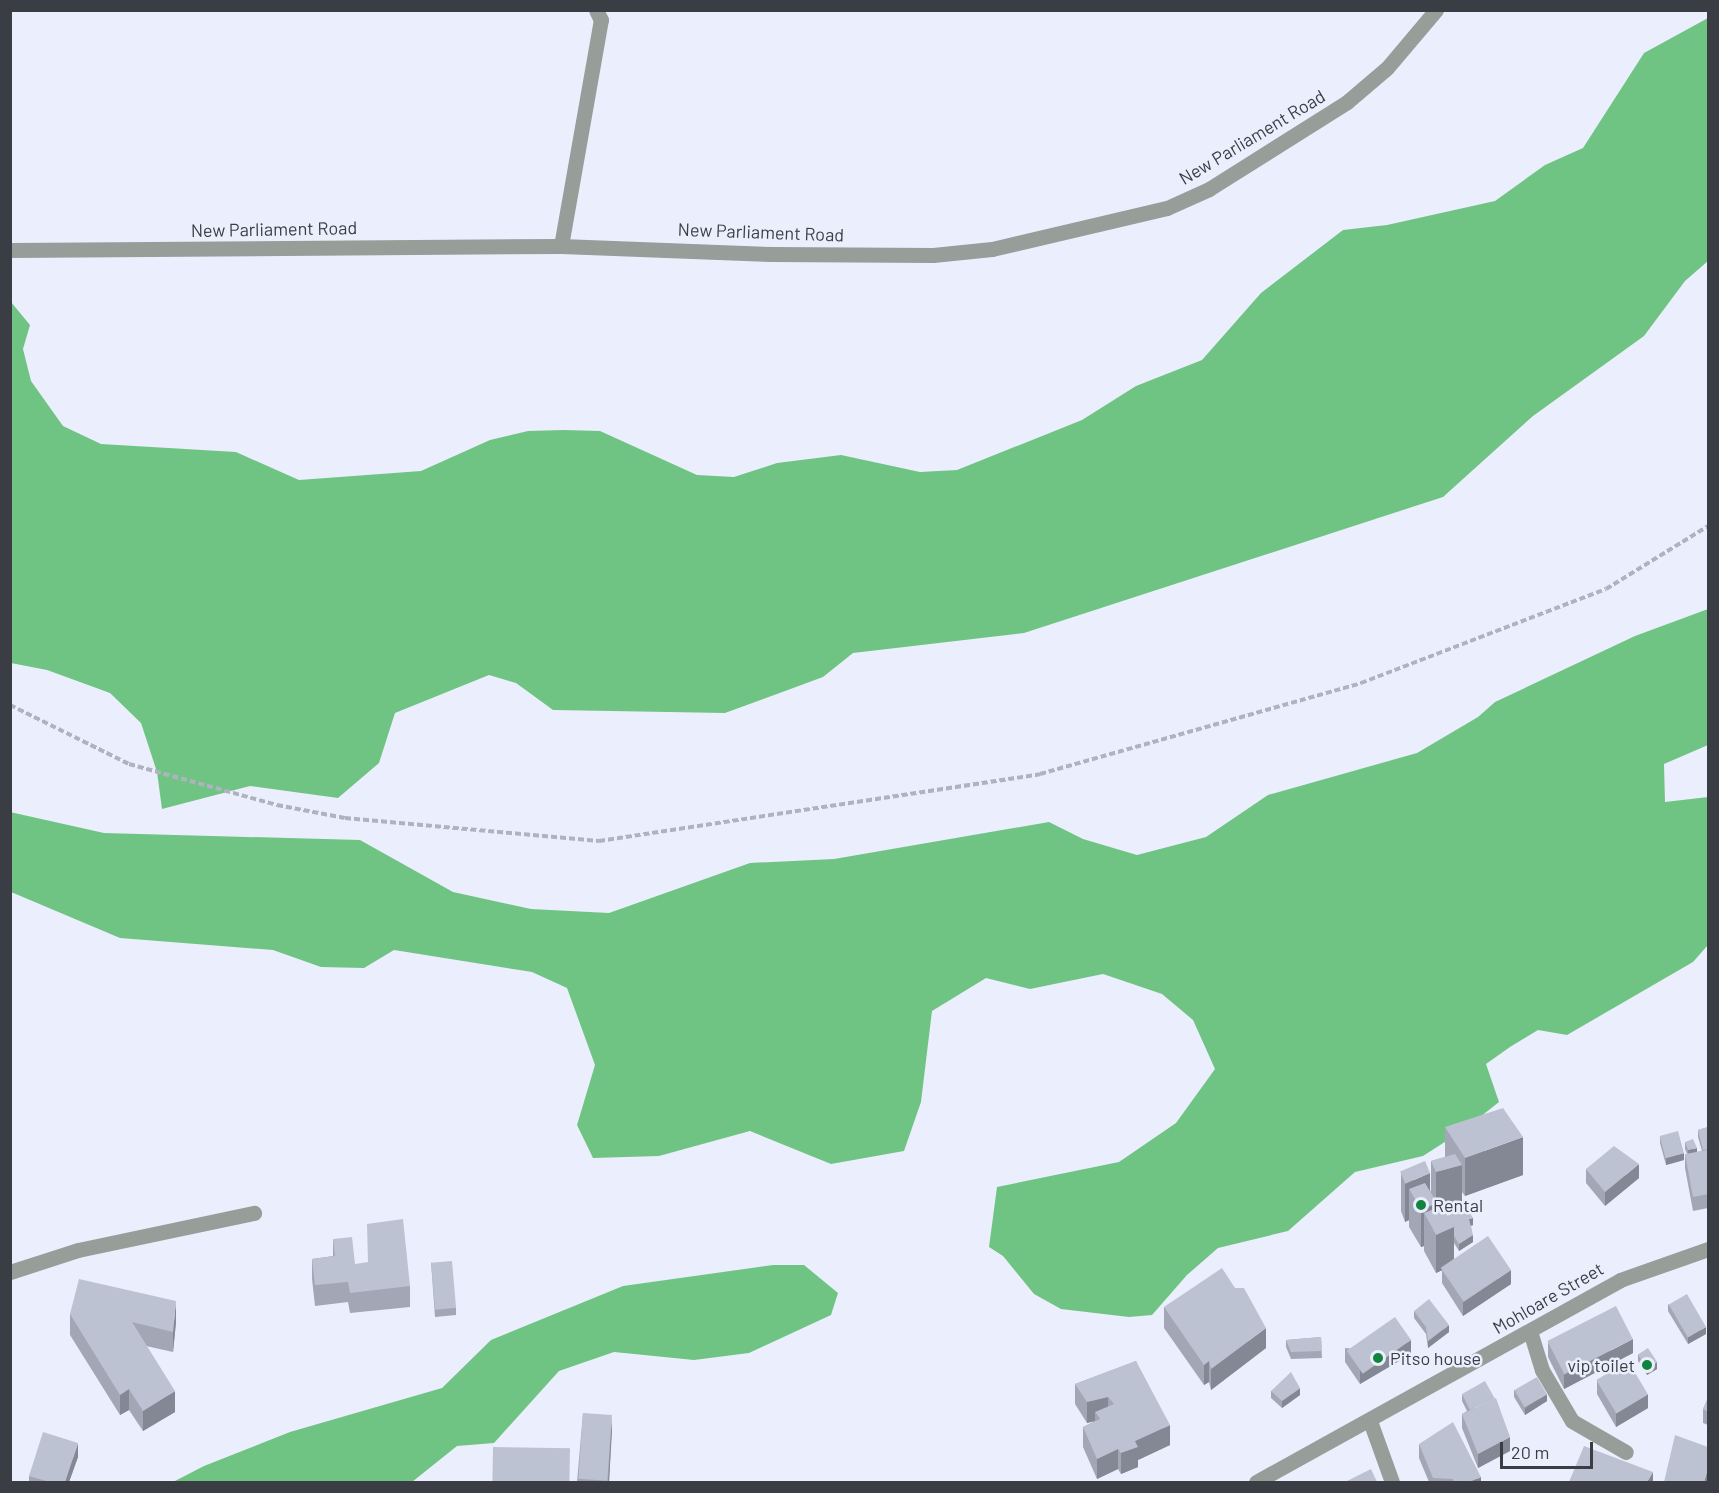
<!DOCTYPE html>
<style>
body{margin:0}
#map{position:relative;width:1719px;height:1493px;overflow:hidden;background:#ebeffd;font-family:Barlow,sans-serif}
div>[style]{position:absolute}
[style*='--x']{left:calc(var(--x)*1px);top:calc(var(--y)*1px);width:calc(var(--w)*1px);rotate:calc(var(--a)*1deg)}
.forest>*{inset:0;background:#70c483}
.path>*{height:4px;margin-top:-2px;transform-origin:0;background:repeating-linear-gradient(90deg,#b0b3bf 0 6px,transparent 0 9px)}
.minor>*{height:15px;margin:-7.5px;padding:0 7.5px;transform-origin:7.5px;border-radius:7.5px;background:#979d98}
.wall>*{inset:0;background:#a3a7b5}
.shaded-wall>*{inset:0;background:#848894}
.building>*{inset:0;background:#bdc2d3;transform-origin:0 0}
.dots>*{width:16px;height:16px;translate:-50% -50%;box-sizing:border-box;border:3px solid #ebeffd;border-radius:50%}
span{translate:-50% -50%;white-space:nowrap;text-align:center;line-height:1.15;-webkit-text-stroke:5px #ebeffd;paint-order:stroke}
.street-label{font-size:18px;color:#3b3d44}
.poi-label{font-size:18px;color:#3b3d44}
.left{translate:0 -50%;text-align:left}
.right{translate:-100% -50%;text-align:right}
.frame{position:absolute;inset:0;border:12px solid #3b3d44;pointer-events:none}
.scale{position:absolute;left:1500px;top:1442px;width:93px;height:27px;box-sizing:border-box;border:3px solid #3b3d44;border-top:0;padding-left:8px;font-size:18px;line-height:21px;white-space:nowrap;color:#3b3d44;-webkit-text-stroke:4px #ebeffd;paint-order:stroke}
</style>
<div id="map">
<div class="forest">
<i style="clip-path:polygon(1708px 18px,1708px 261px,1685px 281px,1644px 336px,1533px 416px,1443px 497px,1024px 633px,853px 653px,823px 677px,725px 713px,553px 710px,516px 683px,489px 675px,395px 713px,379px 763px,338px 798px,250px 786px,162px 809px,157px 772px,141px 723px,110px 693px,47px 670px,11px 663px,11px 302px,30px 325px,23px 349px,31px 381px,63px 426px,101px 444px,236px 452px,299px 480px,421px 471px,490px 440px,528px 431px,563px 430px,600px 431px,697px 475px,734px 477px,777px 463px,841px 455px,920px 472px,957px 470px,1082px 420px,1136px 386px,1202px 360px,1261px 293px,1343px 230px,1387px 225px,1495px 201px,1545px 165px,1583px 148px,1644px 53px)"></i>
<i style="clip-path:polygon(1708px 609px,1708px 745px,1664px 764px,1665px 802px,1708px 797px,1708px 945px,1693px 962px,1567px 1035px,1538px 1030px,1510px 1047px,1486px 1064px,1499px 1102px,1465px 1129px,1423px 1156px,1355px 1172px,1288px 1231px,1218px 1248px,1187px 1275px,1152px 1315px,1129px 1317px,1061px 1309px,1034px 1294px,1003px 1256px,989px 1247px,997px 1187px,1119px 1162px,1176px 1123px,1215px 1069px,1193px 1020px,1162px 994px,1103px 974px,1030px 989px,986px 978px,932px 1011px,921px 1102px,904px 1151px,831px 1164px,750px 1131px,659px 1156px,593px 1158px,577px 1125px,595px 1065px,567px 988px,532px 972px,394px 950px,364px 968px,321px 967px,273px 950px,120px 938px,11px 892px,10px 812px,104px 833px,360px 840px,453px 892px,531px 909px,609px 913px,750px 863px,834px 859px,1049px 822px,1083px 839px,1137px 855px,1206px 837px,1268px 795px,1417px 753px,1478px 717px,1495px 702px,1635px 636px)"></i>
<i style="clip-path:polygon(773px 1265px,804px 1265px,838px 1293px,831px 1315px,749px 1353px,694px 1360px,614px 1352px,559px 1371px,494px 1443px,457px 1446px,412px 1482px,173px 1482px,204px 1466px,290px 1432px,442px 1388px,491px 1340px,623px 1286px)"></i>
</div>
<div class="path">
<i style="--x:10;--y:705;--w:133;--a:26.4"></i>
<i style="--x:129;--y:764;--w:154;--a:15.5"></i>
<i style="--x:277;--y:805;--w:69;--a:10.8"></i>
<i style="--x:345;--y:818;--w:255;--a:5.2"></i>
<i style="--x:599;--y:841;--w:446;--a:-8.6"></i>
<i style="--x:1040;--y:774;--w:334;--a:-15.8"></i>
<i style="--x:1361;--y:683;--w:262;--a:-21"></i>
<i style="--x:1606;--y:589;--w:120;--a:-31.7"></i>
</div>
<div class="minor">
<i style="--x:561;--y:246;--w:230;--a:-80"></i>
<i style="--x:601;--y:20;--w:11;--a:-117"></i>
<i style="--x:10;--y:250;--w:551;--a:-0.42"></i>
<i style="--x:561;--y:246;--w:211;--a:2.2"></i>
<i style="--x:772;--y:254;--w:161;--a:0.4"></i>
<i style="--x:933;--y:255;--w:59;--a:-5.8"></i>
<i style="--x:992;--y:249;--w:180;--a:-13.2"></i>
<i style="--x:1167;--y:208;--w:46;--a:-24.3"></i>
<i style="--x:1209;--y:189;--w:163;--a:-32.2"></i>
<i style="--x:1347;--y:102;--w:52;--a:-40.4"></i>
<i style="--x:1387;--y:68;--w:76;--a:-49.8"></i>
<i style="--x:10;--y:1272;--w:71;--a:-17.9"></i>
<i style="--x:78;--y:1250;--w:180;--a:-11.9"></i>
<i style="--x:1530;--y:1331;--w:41;--a:72.9"></i>
<i style="--x:1542;--y:1370;--w:59;--a:59.5"></i>
<i style="--x:1572;--y:1421;--w:62;--a:29.9"></i>
<i style="--x:1370;--y:1421;--w:65;--a:70.2"></i>
<i style="--x:1256;--y:1482;--w:416;--a:-29"></i>
<i style="--x:1620;--y:1280;--w:93;--a:-19.4"></i>
</div>
<div class="wall">
<i style="clip-path:polygon(1445px 1127px,1523px 1175px,1465px 1196px,1462px 1192px,1462px 1202px,1443px 1208px,1447px 1216px,1473px 1225px,1471px 1226px,1473px 1242px,1459px 1251px,1454px 1243px,1454px 1260px,1511px 1284px,1463px 1316px,1442px 1283px,1442px 1270px,1436px 1273px,1424px 1251px,1424px 1246px,1421px 1247px,1409px 1227px,1409px 1220px,1405px 1222px,1401px 1211px,1401px 1173px,1430px 1190px,1431px 1192px,1431px 1161px,1445px 1157px)"></i>
<i style="clip-path:polygon(1708px 1127px,1708px 1208px,1693px 1211px,1685px 1168px,1685px 1154px,1687px 1154px,1685px 1149px,1685px 1142px,1697px 1152px,1702px 1151px,1698px 1137px,1698px 1130px)"></i>
<i style="clip-path:polygon(1660px 1136px,1684px 1160px,1666px 1165px,1660px 1143px)"></i>
<i style="clip-path:polygon(1586px 1169px,1639px 1178px,1605px 1206px,1586px 1183px)"></i>
<i style="clip-path:polygon(333px 1239px,355px 1264px,410px 1286px,410px 1307px,350px 1313px,348px 1302px,315px 1306px,312px 1279px,312px 1259px,333px 1256px)"></i>
<i style="clip-path:polygon(431px 1262px,456px 1308px,456px 1315px,435px 1317px)"></i>
<i style="clip-path:polygon(1668px 1304px,1706px 1334px,1688px 1344px,1668px 1311px)"></i>
<i style="clip-path:polygon(1164px 1307px,1266px 1348px,1211px 1390px,1209px 1382px,1204px 1385px,1164px 1328px)"></i>
<i style="clip-path:polygon(1414px 1311px,1449px 1332px,1428px 1348px,1426px 1334px,1414px 1318px)"></i>
<i style="clip-path:polygon(70px 1314px,176px 1322px,173px 1352px,146px 1346px,175px 1412px,143px 1431px,129px 1410px,120px 1415px,70px 1335px)"></i>
<i style="clip-path:polygon(1321px 1337px,1322px 1358px,1291px 1359px,1286px 1347px,1286px 1340px)"></i>
<i style="clip-path:polygon(1548px 1343px,1633px 1353px,1564px 1389px,1548px 1357px)"></i>
<i style="clip-path:polygon(1345px 1348px,1411px 1354px,1360px 1384px,1345px 1362px)"></i>
<i style="clip-path:polygon(1638px 1354px,1657px 1369px,1647px 1375px,1638px 1361px)"></i>
<i style="clip-path:polygon(1136px 1361px,1170px 1445px,1138px 1460px,1138px 1467px,1121px 1474px,1118px 1469px,1097px 1479px,1083px 1447px,1083px 1427px,1095px 1421px,1087px 1423px,1075px 1404px,1075px 1384px)"></i>
<i style="clip-path:polygon(1597px 1381px,1648px 1408px,1616px 1427px,1597px 1394px)"></i>
<i style="clip-path:polygon(1514px 1390px,1547px 1401px,1525px 1415px,1514px 1397px)"></i>
<i style="clip-path:polygon(1271px 1391px,1300px 1395px,1282px 1408px,1271px 1398px)"></i>
<i style="clip-path:polygon(1462px 1394px,1510px 1451px,1478px 1468px,1462px 1428px,1462px 1414px,1467px 1411px,1462px 1401px)"></i>
<i style="clip-path:polygon(1708px 1398px,1708px 1425px,1703px 1423px,1703px 1409px)"></i>
<i style="clip-path:polygon(583px 1413px,612px 1429px,609px 1482px,577px 1482px)"></i>
<i style="clip-path:polygon(1419px 1444px,1481px 1482px,1429px 1482px,1419px 1458px)"></i>
<i style="clip-path:polygon(78px 1457px,69px 1482px,29px 1482px,29px 1476px)"></i>
</div>
<div class="shaded-wall">
<i style="clip-path:polygon(1523px 1137px,1523px 1175px,1465px 1196px,1465px 1158px)"></i>
<i style="clip-path:polygon(1697px 1148px,1697px 1155px,1688px 1157px,1688px 1150px)"></i>
<i style="clip-path:polygon(1684px 1153px,1684px 1160px,1666px 1165px,1666px 1158px)"></i>
<i style="clip-path:polygon(1639px 1164px,1639px 1178px,1605px 1206px,1605px 1192px)"></i>
<i style="clip-path:polygon(1462px 1165px,1462px 1202px,1437px 1210px,1454px 1227px,1454px 1265px,1436px 1273px,1436px 1235px,1424px 1213px,1424px 1246px,1421px 1247px,1421px 1210px,1409px 1189px,1409px 1220px,1405px 1222px,1405px 1184px,1430px 1173px,1430px 1206px,1436px 1203px,1436px 1172px)"></i>
<i style="clip-path:polygon(1473px 1218px,1473px 1225px,1469px 1226px,1469px 1219px)"></i>
<i style="clip-path:polygon(1473px 1235px,1473px 1242px,1459px 1251px,1459px 1244px)"></i>
<i style="clip-path:polygon(1511px 1270px,1511px 1284px,1463px 1316px,1463px 1302px)"></i>
<i style="clip-path:polygon(176px 1301px,176px 1322px,173px 1352px,173px 1332px)"></i>
<i style="clip-path:polygon(1449px 1325px,1449px 1332px,1428px 1348px,1428px 1341px)"></i>
<i style="clip-path:polygon(1706px 1327px,1706px 1334px,1688px 1344px,1688px 1337px)"></i>
<i style="clip-path:polygon(1266px 1328px,1266px 1348px,1211px 1390px,1211px 1369px)"></i>
<i style="clip-path:polygon(1633px 1339px,1633px 1353px,1564px 1389px,1564px 1375px)"></i>
<i style="clip-path:polygon(1411px 1340px,1411px 1354px,1360px 1384px,1360px 1370px)"></i>
<i style="clip-path:polygon(1209px 1361px,1209px 1382px,1204px 1385px,1204px 1365px)"></i>
<i style="clip-path:polygon(1657px 1362px,1657px 1369px,1647px 1375px,1647px 1368px)"></i>
<i style="clip-path:polygon(1300px 1388px,1300px 1395px,1282px 1408px,1282px 1401px)"></i>
<i style="clip-path:polygon(129px 1389px,129px 1410px,120px 1415px,120px 1395px)"></i>
<i style="clip-path:polygon(175px 1391px,175px 1412px,143px 1431px,143px 1411px)"></i>
<i style="clip-path:polygon(1547px 1394px,1547px 1401px,1525px 1415px,1525px 1408px)"></i>
<i style="clip-path:polygon(1648px 1394px,1648px 1408px,1616px 1427px,1616px 1413px)"></i>
<i style="clip-path:polygon(1108px 1397px,1108px 1418px,1100px 1419px,1095px 1412px,1095px 1421px,1087px 1423px,1087px 1402px)"></i>
<i style="clip-path:polygon(612px 1415px,612px 1429px,609px 1482px,608px 1482px)"></i>
<i style="clip-path:polygon(1170px 1425px,1170px 1445px,1138px 1460px,1138px 1467px,1121px 1474px,1121px 1453px,1135px 1441px)"></i>
<i style="clip-path:polygon(1510px 1437px,1510px 1451px,1478px 1468px,1478px 1454px)"></i>
<i style="clip-path:polygon(78px 1443px,78px 1457px,69px 1482px,65px 1482px)"></i>
<i style="clip-path:polygon(1118px 1449px,1118px 1469px,1097px 1479px,1097px 1459px)"></i>
<i style="clip-path:polygon(1708px 1468px,1708px 1482px,1704px 1482px)"></i>
<i style="clip-path:polygon(1653px 1472px,1653px 1482px,1647px 1482px)"></i>
<i style="clip-path:polygon(1481px 1477px,1481px 1482px,1469px 1482px)"></i>
</div>
<div class="building">
<i style="clip-path:polygon(1503px 1108px,1523px 1137px,1465px 1158px,1445px 1127px)"></i>
<i style="clip-path:polygon(1708px 1127px,1708px 1149px,1703px 1150px,1698px 1130px)"></i>
<i style="left:1678px;top:1131px;width:23px;height:19px;rotate:75deg"></i>
<i style="clip-path:polygon(1693px 1139px,1697px 1148px,1688px 1150px,1685px 1142px)"></i>
<i style="clip-path:polygon(1614px 1146px,1639px 1164px,1605px 1192px,1586px 1169px)"></i>
<i style="clip-path:polygon(1708px 1150px,1708px 1194px,1693px 1197px,1685px 1154px)"></i>
<i style="clip-path:polygon(1455px 1154px,1462px 1165px,1436px 1172px,1431px 1161px)"></i>
<i style="left:1425px;top:1161px;width:13px;height:27px;rotate:67deg"></i>
<i style="clip-path:polygon(1425px 1183px,1437px 1203px,1421px 1210px,1409px 1189px)"></i>
<i style="clip-path:polygon(1442px 1206px,1454px 1227px,1436px 1235px,1424px 1213px)"></i>
<i style="clip-path:polygon(1466px 1207px,1473px 1218px,1469px 1219px,1473px 1235px,1459px 1244px,1454px 1236px,1454px 1227px,1447px 1216px)"></i>
<i style="clip-path:polygon(403px 1219px,410px 1286px,350px 1293px,348px 1282px,315px 1285px,312px 1259px,335px 1256px,333px 1239px,352px 1237px,355px 1264px,368px 1262px,367px 1224px)"></i>
<i style="left:1488px;top:1236px;width:41px;height:57px;rotate:56deg"></i>
<i style="left:452px;top:1261px;width:47px;height:21px;rotate:85deg"></i>
<i style="clip-path:polygon(1222px 1268px,1235px 1288px,1244px 1288px,1266px 1328px,1211px 1369px,1209px 1361px,1204px 1365px,1164px 1307px)"></i>
<i style="clip-path:polygon(79px 1279px,176px 1301px,173px 1332px,132px 1322px,175px 1391px,143px 1411px,129px 1389px,120px 1395px,70px 1314px)"></i>
<i style="left:1687px;top:1294px;width:38px;height:21px;rotate:60deg"></i>
<i style="clip-path:polygon(1429px 1299px,1449px 1325px,1428px 1341px,1426px 1327px,1414px 1311px)"></i>
<i style="left:1616px;top:1306px;width:37px;height:77px;rotate:63deg"></i>
<i style="left:1395px;top:1317px;width:28px;height:59px;rotate:55deg"></i>
<i style="clip-path:polygon(1321px 1337px,1322px 1351px,1291px 1352px,1286px 1340px)"></i>
<i style="left:1648px;top:1348px;width:17px;height:12px;rotate:57deg"></i>
<i style="clip-path:polygon(1136px 1361px,1170px 1425px,1135px 1441px,1138px 1447px,1121px 1453px,1118px 1449px,1097px 1459px,1083px 1427px,1100px 1419px,1095px 1412px,1114px 1404px,1108px 1397px,1087px 1402px,1075px 1384px)"></i>
<i style="left:1628px;top:1361px;width:39px;height:37px;rotate:59deg"></i>
<i style="clip-path:polygon(1291px 1372px,1300px 1388px,1282px 1401px,1271px 1391px)"></i>
<i style="left:1537px;top:1377px;width:20px;height:26px;rotate:60deg"></i>
<i style="clip-path:polygon(1485px 1381px,1495px 1399px,1470px 1410px,1462px 1394px)"></i>
<i style="clip-path:polygon(1496px 1398px,1510px 1437px,1478px 1454px,1462px 1414px)"></i>
<i style="clip-path:polygon(1708px 1398px,1708px 1412px,1703px 1409px)"></i>
<i style="left:583px;top:1413px;width:29px;height:66px;rotate:4deg"></i>
<i style="clip-path:polygon(1453px 1422px,1481px 1477px,1469px 1482px,1454px 1482px,1453px 1479px,1433px 1478px,1419px 1444px)"></i>
<i style="clip-path:polygon(43px 1432px,78px 1443px,65px 1482px,50px 1482px,29px 1476px)"></i>
<i style="clip-path:polygon(1675px 1435px,1708px 1447px,1708px 1468px,1704px 1482px,1664px 1482px)"></i>
<i style="clip-path:polygon(1584px 1446px,1653px 1472px,1647px 1482px,1569px 1482px)"></i>
<i style="left:493px;top:1447px;width:77px;height:35px;rotate:1deg"></i>
<i style="clip-path:polygon(1371px 1469px,1377px 1482px,1345px 1482px)"></i>
</div>
<div class="dots">
<i style="left:1421px;top:1205px;background:#11853e"></i>
<i style="left:1378px;top:1358px;background:#11853e"></i>
<i style="left:1647px;top:1365px;background:#11853e"></i>
</div>
<div class="street-label">
<span style="left:1252px;top:137px;rotate:-31deg">New Parliament Road</span>
<span style="left:274px;top:229px;rotate:-1deg">New Parliament Road</span>
<span style="left:761px;top:232px;rotate:2deg">New Parliament Road</span>
<span style="left:1548px;top:1298px;rotate:-30deg">Mohloare Street</span>
</div>
<div class="poi-label">
<span class="left" style="left:1433px;top:1205px">Rental</span>
<span class="left" style="left:1390px;top:1358px">Pitso house</span>
<span class="right" style="left:1635px;top:1365px">vip toilet</span>
</div>
<div class="frame"></div>
<div class="scale">20 m</div>
</div>
